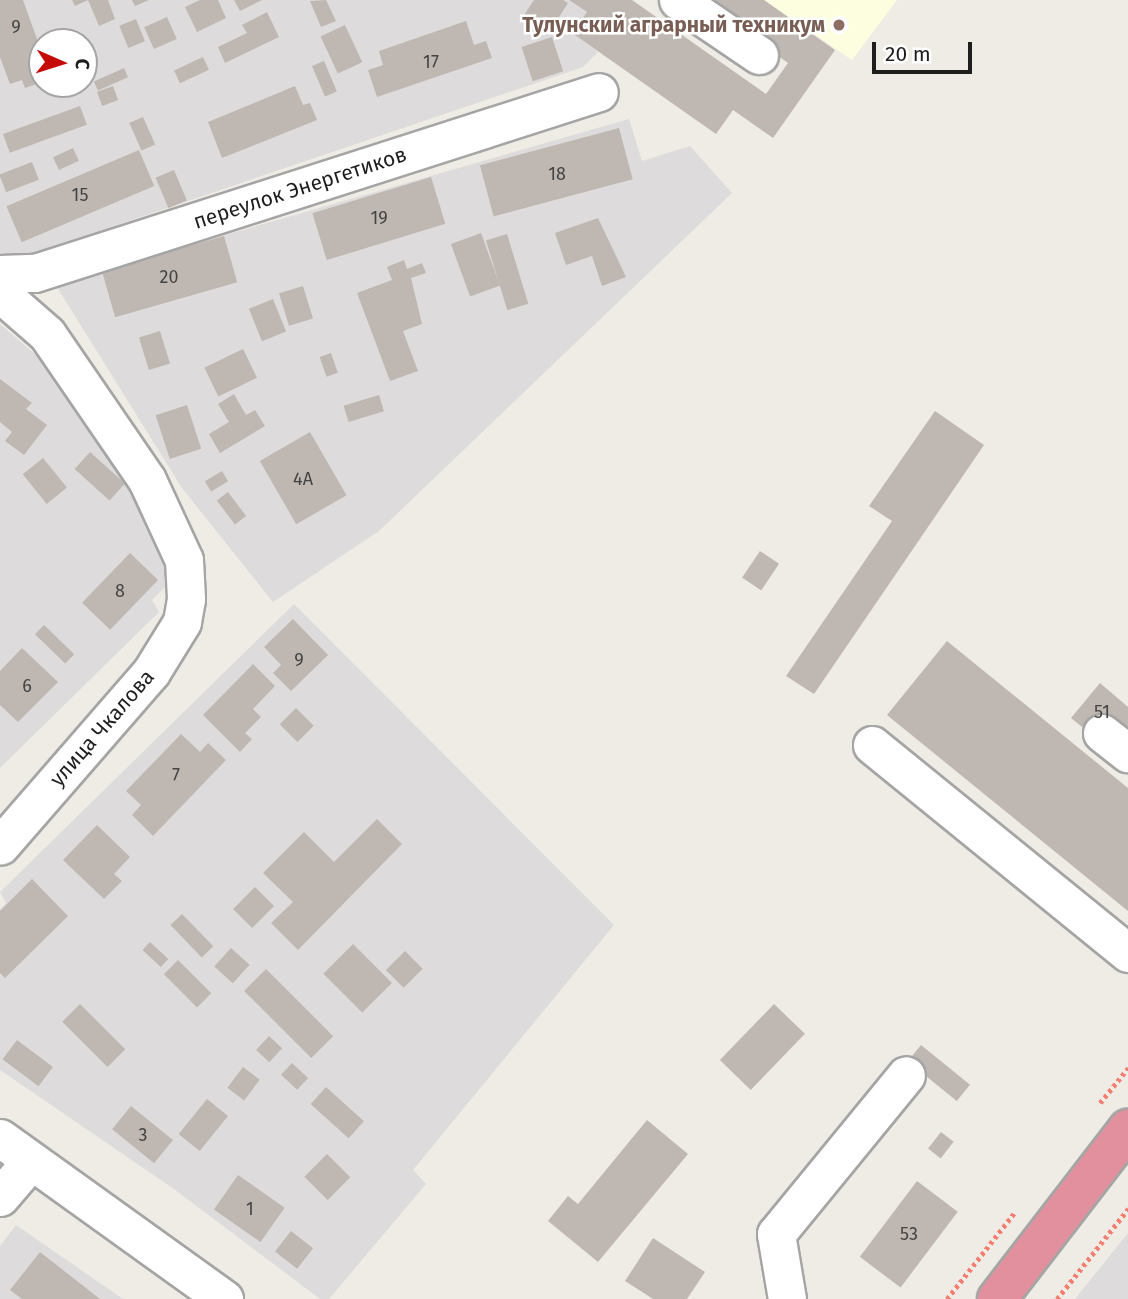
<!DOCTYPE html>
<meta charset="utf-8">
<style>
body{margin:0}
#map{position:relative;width:1128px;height:1299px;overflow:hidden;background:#efece5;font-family:"Fira Sans",sans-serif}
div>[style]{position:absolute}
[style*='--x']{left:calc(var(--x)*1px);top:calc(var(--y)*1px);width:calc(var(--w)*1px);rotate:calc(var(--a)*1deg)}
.residential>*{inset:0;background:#dddbdb}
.education>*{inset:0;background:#fdfedf}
.building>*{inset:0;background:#bfb8b2;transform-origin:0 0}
.path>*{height:4.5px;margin-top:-2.25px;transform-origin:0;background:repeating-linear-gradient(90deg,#f47f71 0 3.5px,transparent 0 7px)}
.roads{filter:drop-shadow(2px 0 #a5a5a5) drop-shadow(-2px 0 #a5a5a5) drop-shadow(0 2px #a5a5a5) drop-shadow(0 -2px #a5a5a5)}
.minor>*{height:37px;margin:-18.5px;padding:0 18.5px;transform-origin:18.5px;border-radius:18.5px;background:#fff}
.highway>*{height:38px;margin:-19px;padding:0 19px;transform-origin:19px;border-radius:19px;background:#e3909e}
.dots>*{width:19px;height:19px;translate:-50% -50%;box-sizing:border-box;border:4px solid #fff;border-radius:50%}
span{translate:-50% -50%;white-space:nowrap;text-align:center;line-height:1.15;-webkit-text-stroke:5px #fff;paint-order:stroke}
.number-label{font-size:18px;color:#464443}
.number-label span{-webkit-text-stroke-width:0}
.education-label{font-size:21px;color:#785e54;font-weight:700}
.right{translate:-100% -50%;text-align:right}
.street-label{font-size:21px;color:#1e1e1e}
.north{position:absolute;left:28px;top:28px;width:70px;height:70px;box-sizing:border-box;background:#fff;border:2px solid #a5a5a5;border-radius:50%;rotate:93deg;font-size:19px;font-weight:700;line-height:28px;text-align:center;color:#1e1e1e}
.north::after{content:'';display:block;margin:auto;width:24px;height:32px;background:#c50a08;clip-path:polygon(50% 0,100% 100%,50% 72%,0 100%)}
.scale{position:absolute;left:872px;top:42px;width:100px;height:32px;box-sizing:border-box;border:4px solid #1e1e1e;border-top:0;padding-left:9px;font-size:21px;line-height:24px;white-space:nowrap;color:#1e1e1e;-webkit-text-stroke:5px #fff;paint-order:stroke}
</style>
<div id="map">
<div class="residential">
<i style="clip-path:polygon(evenodd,0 0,569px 0,587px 12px,573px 33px,598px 52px,583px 67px,5px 263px,0 253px,0 0,42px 42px,84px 42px,84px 84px,42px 84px,42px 42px)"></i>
<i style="clip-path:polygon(629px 119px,642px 161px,690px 146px,732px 193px,379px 531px,273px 602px,182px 488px,55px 284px)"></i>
<i style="clip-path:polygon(0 324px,56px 372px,164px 540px,176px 576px,152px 600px,159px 612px,0 768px)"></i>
<i style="clip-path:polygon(294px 604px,614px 925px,413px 1170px,426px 1184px,329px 1299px,320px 1299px,174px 1189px,0 1070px,0 909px,6px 903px,0 892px)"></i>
<i style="clip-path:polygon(16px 1225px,123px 1299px,0 1299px,0 1246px)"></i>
<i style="clip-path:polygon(1128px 1233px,1128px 1299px,1075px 1299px)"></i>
</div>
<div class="education">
<i style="clip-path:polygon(764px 0,897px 0,852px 60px)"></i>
</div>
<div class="building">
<i style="clip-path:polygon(0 0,23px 0,42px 53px,42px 82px,25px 88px,22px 80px,10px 84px,0 57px)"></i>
<i style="clip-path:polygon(72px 0,108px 0,115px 19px,99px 26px,88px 0,75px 6px)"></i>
<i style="clip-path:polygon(132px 0,149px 0,135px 6px)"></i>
<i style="clip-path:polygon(200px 0,218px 0,226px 18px,197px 32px,185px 7px)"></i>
<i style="clip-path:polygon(234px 0,262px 0,240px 11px)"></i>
<i style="clip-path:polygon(326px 0,336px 21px,321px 27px,310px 1px)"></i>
<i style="clip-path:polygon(534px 0,563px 0,568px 3px,552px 28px,540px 20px,534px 29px,521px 20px)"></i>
<i style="clip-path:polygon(569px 0,632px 0,766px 94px,788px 63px,699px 0,764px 0,835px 50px,773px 138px,733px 110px,716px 134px,572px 33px,587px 12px)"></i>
<i style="clip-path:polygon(267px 12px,279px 37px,225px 63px,218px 47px,247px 33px,242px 25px)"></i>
<i style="left:167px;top:17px;width:24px;height:25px;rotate:66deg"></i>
<i style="left:136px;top:19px;width:24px;height:18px;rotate:68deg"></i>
<i style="clip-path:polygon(466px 21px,474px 45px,486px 41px,492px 58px,377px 97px,368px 70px,383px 65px,379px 51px)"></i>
<i style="left:345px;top:25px;width:41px;height:27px;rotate:65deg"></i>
<i style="left:552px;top:37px;width:36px;height:32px;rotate:72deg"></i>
<i style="left:203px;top:57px;width:14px;height:32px;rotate:65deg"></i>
<i style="left:324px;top:61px;width:33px;height:13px;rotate:67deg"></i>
<i style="left:124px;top:68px;width:10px;height:33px;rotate:66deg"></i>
<i style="left:113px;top:86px;width:15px;height:17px;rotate:70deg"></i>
<i style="clip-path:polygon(295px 86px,303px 105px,310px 103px,317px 120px,222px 158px,208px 122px)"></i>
<i style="left:80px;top:106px;width:20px;height:82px;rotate:70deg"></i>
<i style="left:143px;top:117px;width:30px;height:15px;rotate:66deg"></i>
<i style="left:619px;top:128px;width:53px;height:144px;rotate:75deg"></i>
<i style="left:73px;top:148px;width:14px;height:22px;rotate:65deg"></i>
<i style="left:139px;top:150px;width:39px;height:144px;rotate:67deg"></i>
<i style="left:32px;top:162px;width:19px;height:35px;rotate:69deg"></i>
<i style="left:174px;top:170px;width:33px;height:20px;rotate:67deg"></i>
<i style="left:431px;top:177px;width:49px;height:124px;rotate:73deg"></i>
<i style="clip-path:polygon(598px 218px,626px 277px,602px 286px,592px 256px,566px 265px,555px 233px)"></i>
<i style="left:481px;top:233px;width:56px;height:32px;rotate:70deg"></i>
<i style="left:507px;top:234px;width:73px;height:22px;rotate:73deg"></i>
<i style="left:224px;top:236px;width:48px;height:127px;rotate:74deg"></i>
<i style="clip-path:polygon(404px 260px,407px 269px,422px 263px,426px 273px,411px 278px,422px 324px,403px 331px,418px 371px,390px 381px,357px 293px,392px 280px,387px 267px)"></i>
<i style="left:303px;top:286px;width:34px;height:25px;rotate:73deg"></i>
<i style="left:273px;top:299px;width:35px;height:26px;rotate:68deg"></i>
<i style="left:160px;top:331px;width:34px;height:22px;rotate:73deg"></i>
<i style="left:243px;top:349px;width:32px;height:43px;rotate:64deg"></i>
<i style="left:331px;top:353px;width:21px;height:12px;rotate:71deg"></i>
<i style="clip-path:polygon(0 379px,32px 403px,26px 409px,47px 425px,24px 455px,5px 441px,12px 432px,0 422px)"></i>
<i style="clip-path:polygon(234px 394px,246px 415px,255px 410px,265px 426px,220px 453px,209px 434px,229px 422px,218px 404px)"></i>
<i style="left:379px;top:395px;width:17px;height:37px;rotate:73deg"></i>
<i style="left:187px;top:405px;width:46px;height:33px;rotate:72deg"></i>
<i style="clip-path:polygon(935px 411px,984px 445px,814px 694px,786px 676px,892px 521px,869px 506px)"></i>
<i style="left:310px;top:432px;width:73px;height:58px;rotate:60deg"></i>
<i style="left:90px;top:452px;width:47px;height:23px;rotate:42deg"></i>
<i style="left:43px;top:458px;width:38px;height:26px;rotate:51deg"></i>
<i style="left:222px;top:471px;width:12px;height:20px;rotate:59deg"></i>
<i style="left:228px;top:492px;width:30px;height:14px;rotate:53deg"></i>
<i style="left:760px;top:551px;width:23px;height:32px;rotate:34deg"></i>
<i style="left:130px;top:553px;width:39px;height:69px;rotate:44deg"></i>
<i style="clip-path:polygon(293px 619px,328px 655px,291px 691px,273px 673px,281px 665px,264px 647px)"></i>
<i style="left:44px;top:625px;width:42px;height:13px;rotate:44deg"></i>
<i style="clip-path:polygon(947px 641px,1128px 788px,1128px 911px,887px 715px)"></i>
<i style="clip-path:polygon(22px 648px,58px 682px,18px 722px,0 705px,0 671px)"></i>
<i style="clip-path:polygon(253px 664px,275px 686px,253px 709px,261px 717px,245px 733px,252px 739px,240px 752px,203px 715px)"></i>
<i style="clip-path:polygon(1100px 683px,1128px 707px,1128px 741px,1087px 731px,1071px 718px)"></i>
<i style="left:296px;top:708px;width:25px;height:23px;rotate:45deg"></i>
<i style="clip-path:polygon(181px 734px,200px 752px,208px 743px,226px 760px,153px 836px,132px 815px,141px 805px,126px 791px)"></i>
<i style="clip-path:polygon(377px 819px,402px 844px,298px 950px,271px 923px,293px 902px,263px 873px,304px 832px,334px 862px)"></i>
<i style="clip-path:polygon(97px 825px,130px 857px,114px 874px,122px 881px,104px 899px,63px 860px)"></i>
<i style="clip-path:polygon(32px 879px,68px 916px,5px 978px,0 973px,0 911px)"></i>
<i style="left:255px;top:887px;width:27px;height:31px;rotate:45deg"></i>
<i style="left:182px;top:914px;width:45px;height:16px;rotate:46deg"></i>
<i style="left:150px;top:942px;width:25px;height:11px;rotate:43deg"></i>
<i style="left:353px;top:944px;width:55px;height:42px;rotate:45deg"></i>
<i style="left:231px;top:948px;width:25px;height:25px;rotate:42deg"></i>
<i style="left:405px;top:951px;width:25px;height:27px;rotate:45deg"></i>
<i style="left:178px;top:960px;width:47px;height:20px;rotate:45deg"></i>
<i style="left:266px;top:969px;width:95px;height:31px;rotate:45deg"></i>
<i style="left:80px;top:1004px;width:64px;height:25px;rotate:45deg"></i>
<i style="left:774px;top:1004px;width:43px;height:78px;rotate:44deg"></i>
<i style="left:269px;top:1036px;width:18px;height:19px;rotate:43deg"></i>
<i style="left:17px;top:1040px;width:45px;height:24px;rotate:37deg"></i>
<i style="left:921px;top:1045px;width:63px;height:21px;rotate:39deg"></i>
<i style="left:292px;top:1063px;width:22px;height:16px;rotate:43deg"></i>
<i style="left:243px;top:1067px;width:21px;height:26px;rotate:37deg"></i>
<i style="left:326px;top:1087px;width:51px;height:23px;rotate:42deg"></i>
<i style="left:207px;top:1099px;width:27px;height:45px;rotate:39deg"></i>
<i style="left:131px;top:1106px;width:54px;height:30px;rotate:39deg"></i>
<i style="clip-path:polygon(647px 1120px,688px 1154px,598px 1262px,548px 1221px,568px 1196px,578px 1204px)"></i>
<i style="left:941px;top:1132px;width:16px;height:21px;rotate:38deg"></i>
<i style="left:327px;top:1154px;width:33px;height:32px;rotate:45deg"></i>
<i style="left:238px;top:1175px;width:57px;height:42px;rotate:35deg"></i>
<i style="left:917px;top:1181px;width:51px;height:95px;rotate:37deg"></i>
<i style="left:291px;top:1231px;width:28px;height:26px;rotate:38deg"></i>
<i style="clip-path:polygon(653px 1238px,705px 1272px,687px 1299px,653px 1299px,625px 1281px)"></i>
<i style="clip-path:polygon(40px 1252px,100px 1299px,22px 1299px,10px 1290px)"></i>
</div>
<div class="path">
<i style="--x:1100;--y:1103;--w:45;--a:-51.3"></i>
<i style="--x:947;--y:1299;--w:110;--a:-52"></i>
<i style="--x:1057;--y:1299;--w:115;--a:-51.7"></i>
</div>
<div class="roads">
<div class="minor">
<i style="--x:678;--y:0;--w:98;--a:34.2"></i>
<i style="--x:0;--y:274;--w:35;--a:-2"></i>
<i style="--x:35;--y:273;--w:592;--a:-17.79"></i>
<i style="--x:0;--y:293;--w:62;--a:41.1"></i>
<i style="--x:47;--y:334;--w:177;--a:55.6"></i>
<i style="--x:147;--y:480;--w:88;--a:65.2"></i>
<i style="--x:184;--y:560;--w:39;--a:87"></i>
<i style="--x:186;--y:599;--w:23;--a:100"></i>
<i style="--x:182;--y:622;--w:59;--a:121.8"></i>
<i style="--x:151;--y:672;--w:230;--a:131"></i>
<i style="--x:1102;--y:733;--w:33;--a:38"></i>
<i style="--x:872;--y:745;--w:330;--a:39.1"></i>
<i style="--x:0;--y:1138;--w:276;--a:35.7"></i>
<i style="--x:0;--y:1197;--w:46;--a:-49.4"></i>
<i style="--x:787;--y:1299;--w:66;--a:-99.6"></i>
<i style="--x:776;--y:1234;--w:205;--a:-50.7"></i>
</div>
<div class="highway">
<i style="--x:997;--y:1299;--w:215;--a:-52.4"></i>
</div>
</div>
<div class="dots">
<i style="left:839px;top:25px;background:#8d6e63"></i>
</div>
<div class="number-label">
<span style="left:16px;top:27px">9</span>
<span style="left:431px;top:62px">17</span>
<span style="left:557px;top:174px">18</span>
<span style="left:80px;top:195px">15</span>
<span style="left:379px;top:218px">19</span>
<span style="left:169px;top:277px">20</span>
<span style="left:303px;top:479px">4А</span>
<span style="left:120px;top:591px">8</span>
<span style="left:299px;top:660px">9</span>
<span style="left:27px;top:686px">6</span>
<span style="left:1102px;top:712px">51</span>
<span style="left:176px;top:775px">7</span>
<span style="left:143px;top:1135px">3</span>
<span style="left:250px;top:1209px">1</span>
<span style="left:909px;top:1234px">53</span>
</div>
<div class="education-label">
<span class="right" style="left:825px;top:25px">Тулунский аграрный техникум</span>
</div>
<div class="street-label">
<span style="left:300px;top:188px;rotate:-18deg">переулок Энергетиков</span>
<span style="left:102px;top:728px;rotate:-49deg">улица Чкалова</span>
</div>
<div class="north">С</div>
<div class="scale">20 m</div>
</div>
